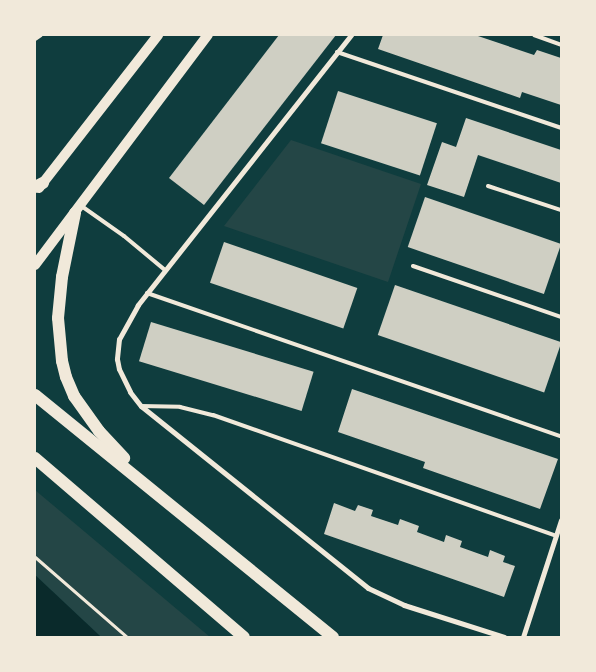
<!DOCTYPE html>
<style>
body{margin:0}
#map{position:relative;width:596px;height:672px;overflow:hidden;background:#0f3d3e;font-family:Quicksand,sans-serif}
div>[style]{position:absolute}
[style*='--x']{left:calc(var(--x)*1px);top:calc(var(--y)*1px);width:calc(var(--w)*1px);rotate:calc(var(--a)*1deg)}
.green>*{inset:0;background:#244646}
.water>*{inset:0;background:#0a2a2b}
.building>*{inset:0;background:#cfcfc3;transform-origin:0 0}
.path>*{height:3px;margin:-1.5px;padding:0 1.5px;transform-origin:1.5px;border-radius:1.5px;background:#f1e9da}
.service>*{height:4px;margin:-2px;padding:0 2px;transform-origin:2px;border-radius:2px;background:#f1e9da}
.minor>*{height:5px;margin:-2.5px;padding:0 2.5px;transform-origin:2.5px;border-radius:2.5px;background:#f1e9da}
.secondary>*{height:10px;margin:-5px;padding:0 5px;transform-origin:5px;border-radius:5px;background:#f1e9da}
.primary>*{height:12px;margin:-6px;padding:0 6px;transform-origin:6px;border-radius:6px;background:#f1e9da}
span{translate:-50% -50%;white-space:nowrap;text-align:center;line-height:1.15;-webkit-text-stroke:4px #f1e9da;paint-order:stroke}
.frame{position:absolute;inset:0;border:36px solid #f1e9da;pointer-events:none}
</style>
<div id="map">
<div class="green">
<i style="clip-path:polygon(291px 140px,421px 184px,388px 282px,224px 226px)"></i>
<i style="clip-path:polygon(35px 490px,210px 637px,101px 637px,35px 575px)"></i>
</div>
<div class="water">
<i style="clip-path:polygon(35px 575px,101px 637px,35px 637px)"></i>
</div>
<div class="building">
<i style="clip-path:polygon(279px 35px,336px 35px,204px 205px,169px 178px)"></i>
<i style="clip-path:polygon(383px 35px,475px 35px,534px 55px,537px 50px,561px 58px,561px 105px,522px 92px,520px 98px,378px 49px)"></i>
<i style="left:338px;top:91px;width:104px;height:55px;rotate:18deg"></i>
<i style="clip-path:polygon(466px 118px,561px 150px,561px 183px,478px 155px,464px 197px,427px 185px,442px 142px,456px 147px)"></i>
<i style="left:425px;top:197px;width:144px;height:53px;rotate:19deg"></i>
<i style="left:224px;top:242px;width:141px;height:43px;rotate:19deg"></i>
<i style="left:395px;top:285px;width:176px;height:53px;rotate:19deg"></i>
<i style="left:151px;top:322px;width:170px;height:41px;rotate:17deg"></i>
<i style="clip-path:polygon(352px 389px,558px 459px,540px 509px,423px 468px,425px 462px,338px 432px)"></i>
<i style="clip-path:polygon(334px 503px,355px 511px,358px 505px,373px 510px,371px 516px,398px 525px,400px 519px,419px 526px,417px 532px,444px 542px,446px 535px,462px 541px,460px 547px,488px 557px,490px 550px,505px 556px,503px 562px,515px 566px,504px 597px,324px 534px)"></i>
</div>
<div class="path">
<i style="--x:35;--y:557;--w:122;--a:41"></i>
</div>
<div class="service">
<i style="--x:534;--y:35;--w:29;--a:20"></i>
<i style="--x:35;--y:39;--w:7;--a:-34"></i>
<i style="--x:337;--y:52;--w:237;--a:18.7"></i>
<i style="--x:488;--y:186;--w:77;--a:18.2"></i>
<i style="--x:80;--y:205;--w:54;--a:35.2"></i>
<i style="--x:124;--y:236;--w:53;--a:39.7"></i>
<i style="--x:413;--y:266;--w:157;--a:19"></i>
<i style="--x:147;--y:293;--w:438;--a:19.1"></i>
<i style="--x:141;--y:406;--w:39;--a:1"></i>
<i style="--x:180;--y:407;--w:34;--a:14"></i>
<i style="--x:213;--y:415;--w:364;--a:19.4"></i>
</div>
<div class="minor">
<i style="--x:351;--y:35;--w:344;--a:128.3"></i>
<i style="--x:138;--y:305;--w:39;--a:119"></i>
<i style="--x:119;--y:339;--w:20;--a:96"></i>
<i style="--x:117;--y:359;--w:10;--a:79"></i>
<i style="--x:119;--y:369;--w:25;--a:64"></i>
<i style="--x:130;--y:392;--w:18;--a:52"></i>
<i style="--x:141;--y:406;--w:291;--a:38.7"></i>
<i style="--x:368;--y:588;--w:40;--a:25"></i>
<i style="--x:404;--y:605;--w:105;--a:17.7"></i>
<i style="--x:523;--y:637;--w:123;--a:-72"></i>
</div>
<div class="secondary">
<i style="--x:39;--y:188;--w:194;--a:-52.1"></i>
<i style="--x:35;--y:265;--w:288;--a:-53.1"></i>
</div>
<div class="primary">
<i style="--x:35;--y:187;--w:9;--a:-27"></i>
<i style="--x:75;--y:213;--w:65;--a:101.5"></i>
<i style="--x:62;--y:277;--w:41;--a:95.6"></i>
<i style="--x:58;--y:318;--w:43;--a:84.7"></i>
<i style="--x:62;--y:361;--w:16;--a:76"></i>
<i style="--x:66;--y:377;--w:21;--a:67"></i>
<i style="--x:74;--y:396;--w:43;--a:54.5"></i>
<i style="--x:99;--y:431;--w:37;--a:47"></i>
<i style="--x:35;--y:395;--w:384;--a:39.1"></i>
<i style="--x:35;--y:458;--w:275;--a:40.6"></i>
</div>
<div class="frame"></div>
</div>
